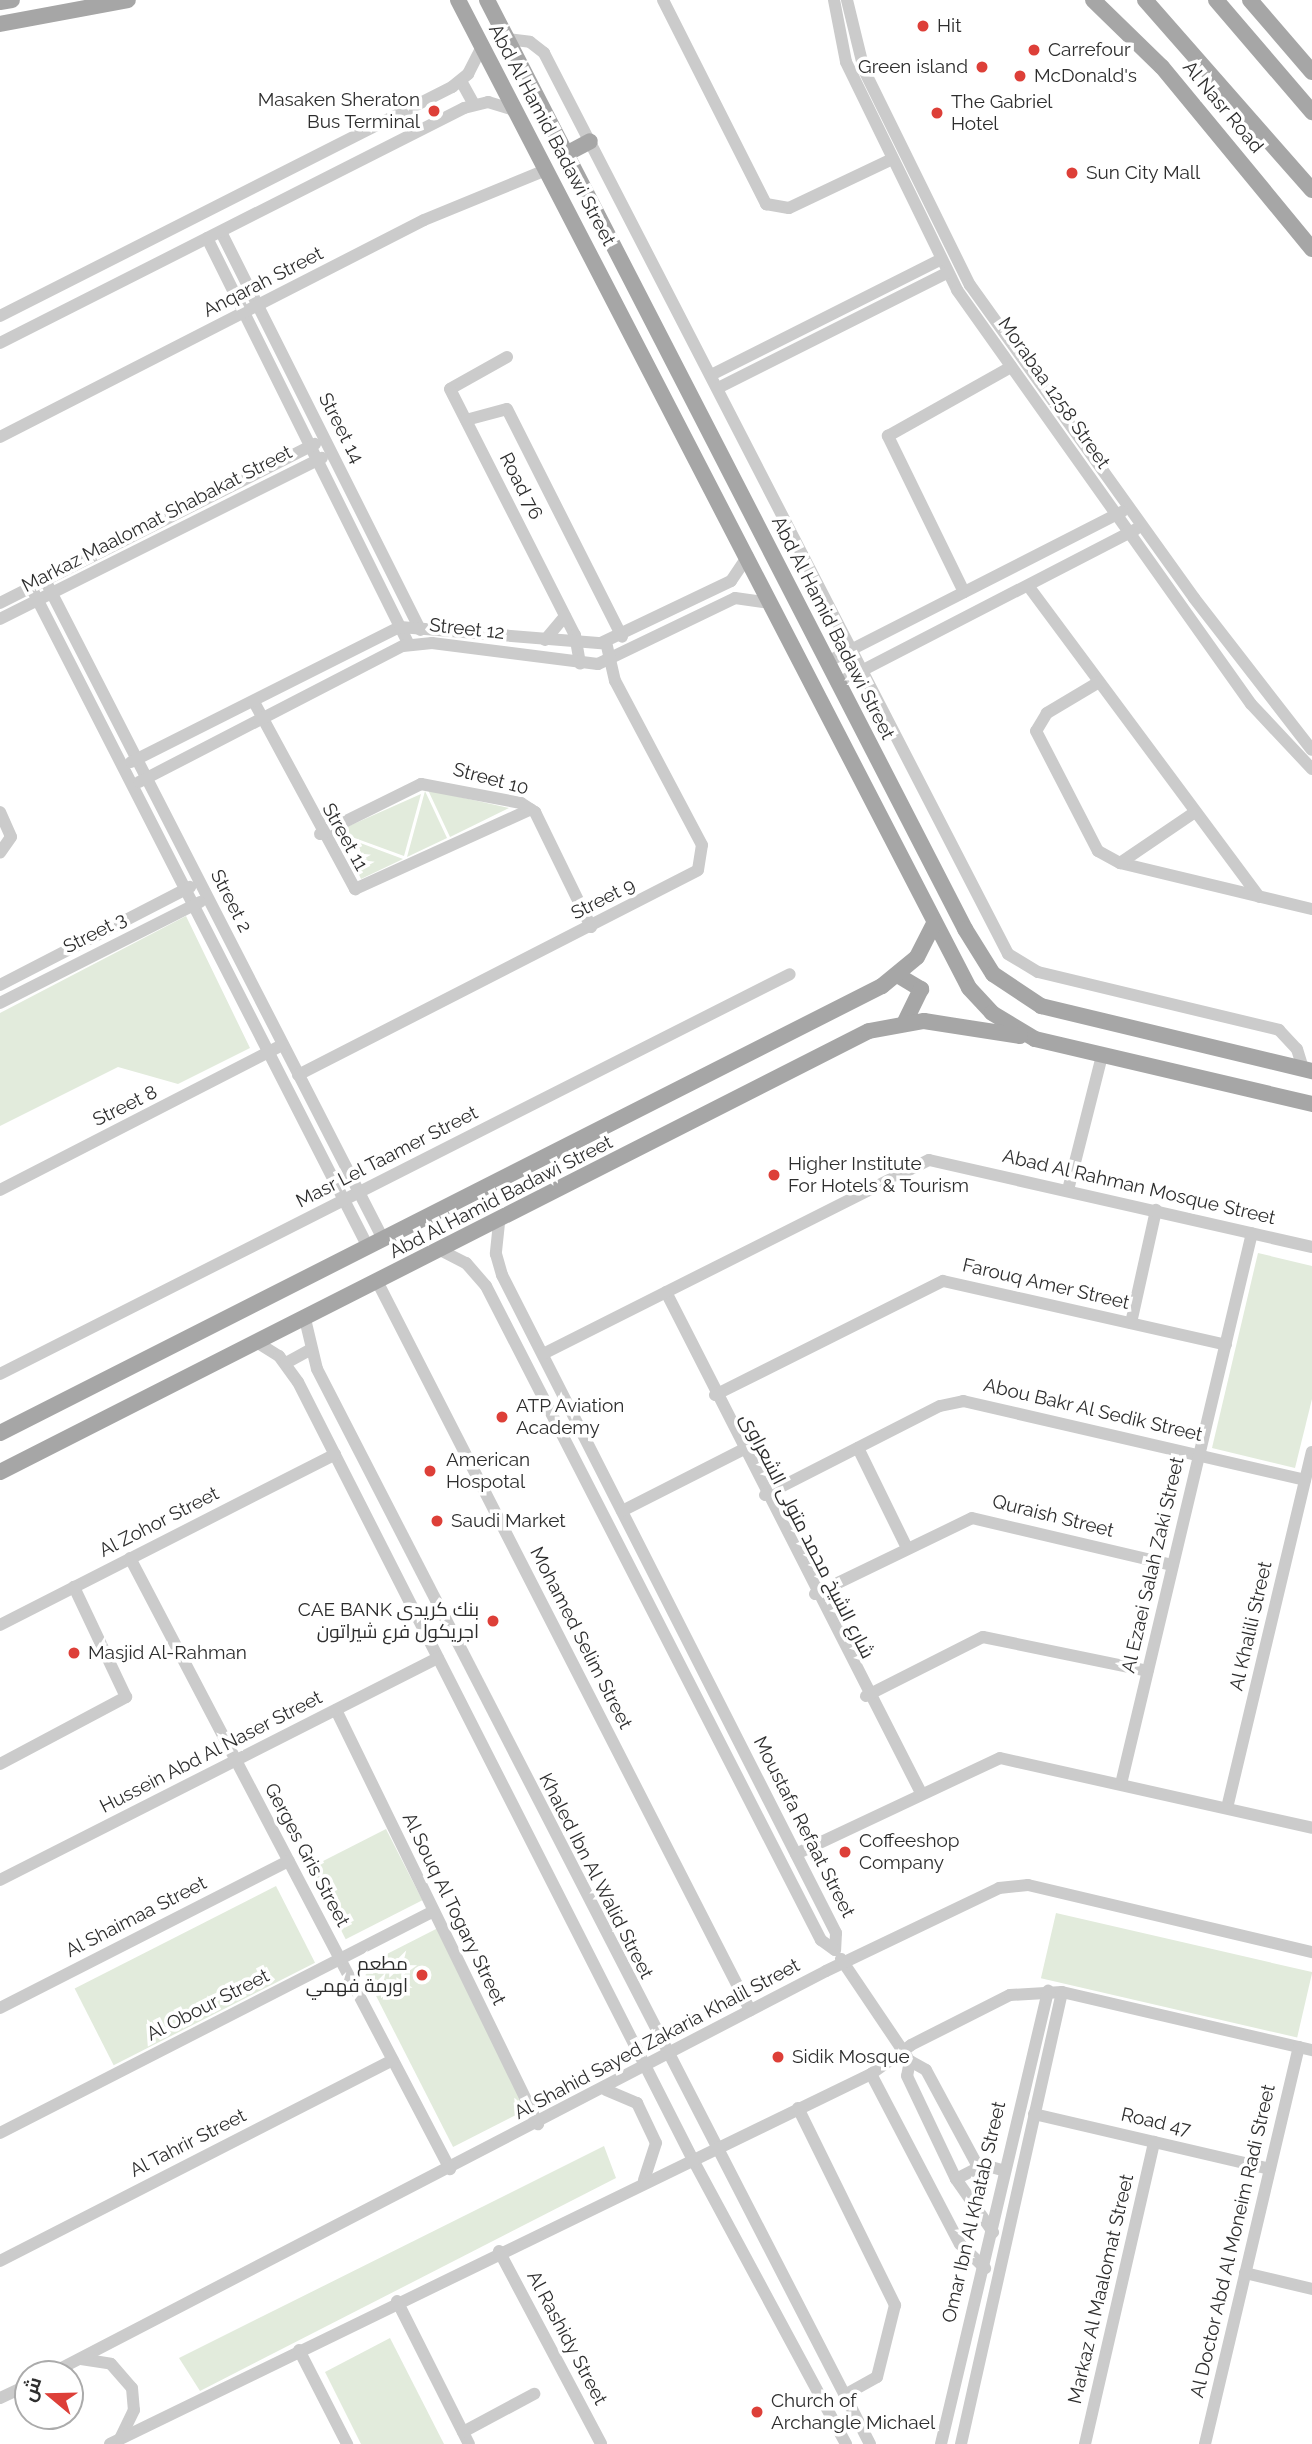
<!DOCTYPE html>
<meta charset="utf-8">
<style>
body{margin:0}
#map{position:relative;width:1312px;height:2444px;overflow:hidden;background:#fff;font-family:Raleway,Cairo,sans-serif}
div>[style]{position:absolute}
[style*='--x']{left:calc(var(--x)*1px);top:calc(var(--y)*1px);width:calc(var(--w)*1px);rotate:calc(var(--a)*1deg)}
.green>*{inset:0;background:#e2ebdc;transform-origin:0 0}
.minor>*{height:12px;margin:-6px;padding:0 6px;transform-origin:6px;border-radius:6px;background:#cbcbcb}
.major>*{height:16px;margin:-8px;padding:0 8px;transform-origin:8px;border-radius:8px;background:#a6a6a6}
.dots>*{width:19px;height:19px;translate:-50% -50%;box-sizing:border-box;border:4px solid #fff;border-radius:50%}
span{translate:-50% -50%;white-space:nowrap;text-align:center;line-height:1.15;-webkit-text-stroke:7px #fff;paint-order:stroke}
.poi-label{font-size:19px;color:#2e2e2e}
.left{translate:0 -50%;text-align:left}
.right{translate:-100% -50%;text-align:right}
.street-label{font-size:19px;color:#2e2e2e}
.north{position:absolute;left:14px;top:2360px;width:70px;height:70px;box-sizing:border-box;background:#fff;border:2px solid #ababab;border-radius:50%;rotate:289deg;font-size:19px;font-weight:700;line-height:28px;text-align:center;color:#2e2e2e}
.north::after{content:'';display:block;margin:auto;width:24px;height:32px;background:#dd3f38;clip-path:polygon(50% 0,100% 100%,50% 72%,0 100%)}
</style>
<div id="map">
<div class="green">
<i style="clip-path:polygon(428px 790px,509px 808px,450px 837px)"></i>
<i style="clip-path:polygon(425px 791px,447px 838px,407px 857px)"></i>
<i style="clip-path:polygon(421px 794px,404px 856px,341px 833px,340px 830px)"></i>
<i style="clip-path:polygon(355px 841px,403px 859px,361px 879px,353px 862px,363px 857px)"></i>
<i style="clip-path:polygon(186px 916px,250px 1048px,178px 1084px,118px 1067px,0 1126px,0 1013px)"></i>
<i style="clip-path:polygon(1258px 1253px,1312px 1266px,1312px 1399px,1295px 1468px,1212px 1448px)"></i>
<i style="left:386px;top:1829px;width:80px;height:86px;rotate:63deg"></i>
<i style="left:276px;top:1886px;width:86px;height:226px;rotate:63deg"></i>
<i style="left:1056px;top:1913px;width:263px;height:67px;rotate:13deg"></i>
<i style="left:438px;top:1928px;width:202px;height:86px;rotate:63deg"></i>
<i style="clip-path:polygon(604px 2146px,616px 2178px,200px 2391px,179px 2358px)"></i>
<i style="clip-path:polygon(390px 2338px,444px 2444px,361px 2444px,325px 2372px)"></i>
</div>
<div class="minor">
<i style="--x:663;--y:0;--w:229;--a:63.2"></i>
<i style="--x:766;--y:204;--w:23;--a:10"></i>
<i style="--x:789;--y:208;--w:112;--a:-25.4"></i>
<i style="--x:834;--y:0;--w:63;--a:79"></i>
<i style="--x:846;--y:62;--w:254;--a:64"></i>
<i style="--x:957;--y:290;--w:508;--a:54.62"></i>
<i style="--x:1251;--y:704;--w:89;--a:46.8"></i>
<i style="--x:847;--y:0;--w:72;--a:76.3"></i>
<i style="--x:864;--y:70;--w:240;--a:63.8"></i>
<i style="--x:970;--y:285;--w:385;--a:54.4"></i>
<i style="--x:1194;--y:598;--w:192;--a:52.2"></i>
<i style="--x:507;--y:39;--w:23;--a:7"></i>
<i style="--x:530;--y:42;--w:18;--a:38"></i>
<i style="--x:544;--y:53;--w:1013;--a:62.75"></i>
<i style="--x:1008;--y:954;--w:35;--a:31"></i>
<i style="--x:1038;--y:972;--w:248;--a:13.5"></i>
<i style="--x:1279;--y:1030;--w:26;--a:47"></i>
<i style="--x:1297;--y:1049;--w:21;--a:73"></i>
<i style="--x:461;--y:81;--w:26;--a:61"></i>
<i style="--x:221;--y:232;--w:445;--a:63.4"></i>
<i style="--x:207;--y:238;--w:454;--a:63.6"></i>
<i style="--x:0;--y:316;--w:507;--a:-26.87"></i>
<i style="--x:452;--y:87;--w:21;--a:-39"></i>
<i style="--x:468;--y:74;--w:31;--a:-63"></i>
<i style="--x:0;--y:343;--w:520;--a:-26.86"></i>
<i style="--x:464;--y:108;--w:25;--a:-14"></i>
<i style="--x:488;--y:102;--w:28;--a:17"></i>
<i style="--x:507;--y:357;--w:65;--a:150.7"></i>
<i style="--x:450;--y:389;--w:276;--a:63.1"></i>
<i style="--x:575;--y:635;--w:29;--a:80"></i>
<i style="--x:713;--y:374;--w:254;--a:-26.7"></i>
<i style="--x:720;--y:387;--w:254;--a:-26.7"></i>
<i style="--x:466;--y:420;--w:42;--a:-15"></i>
<i style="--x:507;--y:409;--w:255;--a:63.2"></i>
<i style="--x:0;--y:437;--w:476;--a:-27.1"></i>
<i style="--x:424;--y:220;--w:132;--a:-22.3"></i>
<i style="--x:45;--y:580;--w:741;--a:62.85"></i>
<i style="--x:31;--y:587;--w:741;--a:62.95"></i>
<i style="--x:1029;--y:587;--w:386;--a:53.4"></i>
<i style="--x:964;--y:592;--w:174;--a:-116"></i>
<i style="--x:888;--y:436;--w:141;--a:-29.3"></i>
<i style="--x:0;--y:603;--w:353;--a:-26.8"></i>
<i style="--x:0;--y:619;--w:360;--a:-26.6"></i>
<i style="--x:545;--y:640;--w:31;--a:-50"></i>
<i style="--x:827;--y:662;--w:331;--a:-27"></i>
<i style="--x:1099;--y:682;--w:61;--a:149.2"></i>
<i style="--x:1047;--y:713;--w:21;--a:121"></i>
<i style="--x:1036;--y:731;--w:135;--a:62.7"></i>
<i style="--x:1098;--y:851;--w:25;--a:29"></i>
<i style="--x:1120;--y:863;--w:197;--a:13.5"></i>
<i style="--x:838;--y:683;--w:335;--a:-27.3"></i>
<i style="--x:254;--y:702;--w:213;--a:61.6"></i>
<i style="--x:355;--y:889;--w:193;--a:-24.4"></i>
<i style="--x:131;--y:762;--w:301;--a:-26.7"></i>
<i style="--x:400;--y:627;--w:202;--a:4.6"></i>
<i style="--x:601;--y:643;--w:144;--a:-25.5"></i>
<i style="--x:731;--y:581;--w:30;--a:-56"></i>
<i style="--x:139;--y:782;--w:297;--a:-27.3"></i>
<i style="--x:403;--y:646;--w:29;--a:-6"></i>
<i style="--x:432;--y:643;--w:167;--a:7.2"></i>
<i style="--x:598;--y:664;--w:152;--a:-25.7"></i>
<i style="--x:735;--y:598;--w:37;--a:8"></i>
<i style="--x:0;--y:812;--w:27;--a:66"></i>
<i style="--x:11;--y:837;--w:19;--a:125"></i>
<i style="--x:320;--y:834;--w:113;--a:-26.3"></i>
<i style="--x:421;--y:784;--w:102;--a:10.8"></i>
<i style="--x:521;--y:803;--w:17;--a:33"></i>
<i style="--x:535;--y:812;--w:128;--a:64"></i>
<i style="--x:1120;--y:863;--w:91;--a:-34.2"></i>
<i style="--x:0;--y:985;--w:214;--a:-27.3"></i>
<i style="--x:0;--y:1003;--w:224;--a:-26.8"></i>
<i style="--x:298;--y:1075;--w:449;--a:-27.1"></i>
<i style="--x:698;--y:870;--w:25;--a:-81"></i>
<i style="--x:702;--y:845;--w:186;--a:-117.9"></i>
<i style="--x:615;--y:681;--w:40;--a:-103"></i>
<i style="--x:0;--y:1190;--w:317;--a:-27.2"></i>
<i style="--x:1068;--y:1190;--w:138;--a:-75.8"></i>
<i style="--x:499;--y:1223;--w:31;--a:96"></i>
<i style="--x:496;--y:1254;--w:22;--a:74"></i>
<i style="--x:502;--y:1275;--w:738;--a:63.09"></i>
<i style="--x:836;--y:1933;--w:17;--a:93"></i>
<i style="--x:444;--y:1252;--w:25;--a:27"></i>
<i style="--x:466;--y:1263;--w:30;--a:49"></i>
<i style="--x:486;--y:1286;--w:735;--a:62.88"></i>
<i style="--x:821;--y:1940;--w:17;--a:36"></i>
<i style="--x:378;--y:1283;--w:817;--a:62.9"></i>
<i style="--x:666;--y:1292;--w:562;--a:63.02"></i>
<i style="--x:305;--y:1319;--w:51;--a:76.5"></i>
<i style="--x:317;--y:1369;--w:1209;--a:62.78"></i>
<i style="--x:1131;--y:1323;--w:116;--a:-77.5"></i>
<i style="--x:258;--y:1343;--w:25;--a:32"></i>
<i style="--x:279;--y:1356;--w:32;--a:54"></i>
<i style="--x:298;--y:1382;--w:870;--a:63.08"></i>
<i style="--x:692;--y:2158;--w:325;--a:61.7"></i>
<i style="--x:543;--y:1354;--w:432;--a:-26.7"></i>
<i style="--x:929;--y:1160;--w:393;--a:12.8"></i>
<i style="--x:286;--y:1363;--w:26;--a:-29"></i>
<i style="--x:0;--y:1374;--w:885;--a:-26.85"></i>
<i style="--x:715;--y:1395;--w:255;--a:-26.6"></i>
<i style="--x:943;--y:1281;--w:290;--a:12.7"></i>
<i style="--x:858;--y:1448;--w:111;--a:63.9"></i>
<i style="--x:765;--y:1495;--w:196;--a:-27"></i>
<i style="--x:940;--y:1406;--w:24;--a:-12"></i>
<i style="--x:963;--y:1401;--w:351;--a:13"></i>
<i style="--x:622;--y:1511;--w:135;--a:-26.9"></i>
<i style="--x:130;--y:1558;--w:690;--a:62.36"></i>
<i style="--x:815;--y:1594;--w:174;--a:-25.8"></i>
<i style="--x:972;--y:1518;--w:206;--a:13.2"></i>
<i style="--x:0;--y:1625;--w:376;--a:-27"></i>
<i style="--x:866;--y:1696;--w:131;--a:-26.8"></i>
<i style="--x:983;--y:1637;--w:168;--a:11.6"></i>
<i style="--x:336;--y:1710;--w:461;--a:64"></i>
<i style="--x:0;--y:1764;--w:143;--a:-28"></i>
<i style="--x:126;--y:1697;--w:122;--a:-115.3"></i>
<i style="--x:1121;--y:1784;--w:566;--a:-76.63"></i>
<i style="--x:1227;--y:1808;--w:366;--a:-76.6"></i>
<i style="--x:796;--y:1854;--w:225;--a:-25.2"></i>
<i style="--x:1000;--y:1758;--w:320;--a:12.6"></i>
<i style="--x:0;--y:1880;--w:491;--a:-26.9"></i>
<i style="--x:841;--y:1959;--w:118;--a:56"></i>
<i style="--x:0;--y:2008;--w:324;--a:-27"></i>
<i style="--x:910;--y:2061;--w:15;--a:101"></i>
<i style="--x:907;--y:2076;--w:114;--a:64.6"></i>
<i style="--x:956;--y:2179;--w:65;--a:55.1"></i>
<i style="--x:910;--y:2061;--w:18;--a:29"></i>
<i style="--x:926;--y:2070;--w:106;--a:61.7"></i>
<i style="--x:976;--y:2163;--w:27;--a:15"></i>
<i style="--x:871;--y:2074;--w:192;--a:62.4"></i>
<i style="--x:960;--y:2244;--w:35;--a:44"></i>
<i style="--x:606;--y:2090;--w:34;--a:23"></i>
<i style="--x:637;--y:2103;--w:44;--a:64.6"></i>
<i style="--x:656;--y:2143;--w:39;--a:108"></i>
<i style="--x:798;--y:2108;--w:220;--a:63.8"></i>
<i style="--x:895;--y:2305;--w:74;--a:104"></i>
<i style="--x:877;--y:2377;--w:37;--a:151"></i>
<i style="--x:1034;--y:2114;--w:242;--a:13.1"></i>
<i style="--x:0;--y:2133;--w:487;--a:-27.1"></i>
<i style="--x:956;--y:2179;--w:28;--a:-27"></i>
<i style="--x:499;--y:2251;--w:218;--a:62.1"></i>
<i style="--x:0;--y:2261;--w:441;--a:-27.1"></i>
<i style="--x:1245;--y:2273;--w:69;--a:13.4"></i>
<i style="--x:397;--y:2301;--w:160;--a:63.3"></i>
<i style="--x:299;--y:2350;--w:106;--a:62.9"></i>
<i style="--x:81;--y:2359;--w:30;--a:9"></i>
<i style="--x:111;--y:2364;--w:32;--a:49"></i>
<i style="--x:132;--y:2388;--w:22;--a:85"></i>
<i style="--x:134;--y:2410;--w:32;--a:116"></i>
<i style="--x:50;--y:2374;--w:874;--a:-27.44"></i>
<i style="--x:826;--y:1971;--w:192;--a:-25.6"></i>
<i style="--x:999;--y:1888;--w:29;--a:-6"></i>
<i style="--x:1028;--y:1885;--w:292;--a:13.3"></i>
<i style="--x:0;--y:2398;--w:31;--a:-25"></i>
<i style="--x:463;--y:2432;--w:81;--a:-28.2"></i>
<i style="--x:110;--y:2444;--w:846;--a:-25.93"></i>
<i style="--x:871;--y:2074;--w:49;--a:-35.9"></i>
<i style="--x:911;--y:2045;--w:111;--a:-26.8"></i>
<i style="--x:1010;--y:1995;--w:52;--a:-3.3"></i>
<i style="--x:1062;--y:1992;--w:257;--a:13.1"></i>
<i style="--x:941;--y:2444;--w:466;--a:-76.7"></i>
<i style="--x:961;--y:2444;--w:463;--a:-77.4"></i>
<i style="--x:1085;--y:2444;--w:310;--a:-77.1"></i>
<i style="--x:1205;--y:2444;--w:408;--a:-76.7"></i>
</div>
<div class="major">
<i style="--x:458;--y:0;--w:1112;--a:62.65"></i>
<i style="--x:969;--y:988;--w:34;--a:47"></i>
<i style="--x:992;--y:1013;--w:50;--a:31.2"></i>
<i style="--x:1035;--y:1039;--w:285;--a:13.2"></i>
<i style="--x:487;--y:0;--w:1045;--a:62.77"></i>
<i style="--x:965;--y:929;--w:53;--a:58.1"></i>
<i style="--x:993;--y:974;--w:58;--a:33.7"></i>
<i style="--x:1041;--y:1006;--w:279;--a:13.5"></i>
<i style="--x:1093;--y:0;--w:96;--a:44.2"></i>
<i style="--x:1162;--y:67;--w:236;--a:50.5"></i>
<i style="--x:1145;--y:0;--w:253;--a:48.7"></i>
<i style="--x:1216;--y:0;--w:148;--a:49.4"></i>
<i style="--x:1250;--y:0;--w:95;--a:49.3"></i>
<i style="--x:0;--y:2;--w:12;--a:-9"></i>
<i style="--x:0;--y:24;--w:130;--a:-10.6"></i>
<i style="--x:566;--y:154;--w:27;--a:-28"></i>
<i style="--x:899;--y:976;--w:26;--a:31"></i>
<i style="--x:921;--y:989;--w:37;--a:116"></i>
<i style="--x:0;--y:1433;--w:989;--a:-26.88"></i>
<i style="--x:882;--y:986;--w:45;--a:-39.6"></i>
<i style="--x:917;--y:957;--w:36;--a:-63"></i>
<i style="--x:0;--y:1472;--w:974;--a:-26.91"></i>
<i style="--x:869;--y:1031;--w:56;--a:-10.3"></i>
<i style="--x:924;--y:1021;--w:97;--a:8.9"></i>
</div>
<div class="dots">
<i style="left:923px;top:26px;background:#dd3f38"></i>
<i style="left:1034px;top:50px;background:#dd3f38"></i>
<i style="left:982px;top:67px;background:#dd3f38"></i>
<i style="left:1020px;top:76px;background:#dd3f38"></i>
<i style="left:434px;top:111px;background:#dd3f38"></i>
<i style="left:937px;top:113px;background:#dd3f38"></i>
<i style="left:1072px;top:173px;background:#dd3f38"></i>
<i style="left:774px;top:1175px;background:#dd3f38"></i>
<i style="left:502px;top:1417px;background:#dd3f38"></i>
<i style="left:430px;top:1471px;background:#dd3f38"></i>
<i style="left:437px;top:1521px;background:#dd3f38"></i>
<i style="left:493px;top:1621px;background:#dd3f38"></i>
<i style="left:74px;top:1653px;background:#dd3f38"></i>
<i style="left:845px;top:1852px;background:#dd3f38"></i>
<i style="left:422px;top:1975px;background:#dd3f38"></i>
<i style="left:778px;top:2057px;background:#dd3f38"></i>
<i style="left:757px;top:2412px;background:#dd3f38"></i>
</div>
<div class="poi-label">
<span class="left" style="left:937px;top:26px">Hit</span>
<span class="left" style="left:1048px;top:50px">Carrefour</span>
<span class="right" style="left:968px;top:67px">Green island</span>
<span class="left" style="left:1034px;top:76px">McDonald's</span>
<span class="right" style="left:420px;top:111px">Masaken Sheraton<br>Bus Terminal</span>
<span class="left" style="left:951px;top:113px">The Gabriel<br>Hotel</span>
<span class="left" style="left:1086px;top:173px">Sun City Mall</span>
<span class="left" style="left:788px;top:1175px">Higher Institute<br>For Hotels &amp; Tourism</span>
<span class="left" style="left:516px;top:1417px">ATP Aviation<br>Academy</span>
<span class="left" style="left:446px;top:1471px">American<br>Hospotal</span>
<span class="left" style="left:451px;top:1521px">Saudi Market</span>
<span class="right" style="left:479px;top:1621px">CAE BANK بنك كريدي<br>اجريكول فرع شيراتون</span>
<span class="left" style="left:88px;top:1653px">Masjid Al-Rahman</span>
<span class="left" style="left:859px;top:1852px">Coffeeshop<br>Company</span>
<span class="right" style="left:408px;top:1975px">مطعم<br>اورمة فهمي</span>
<span class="left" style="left:792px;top:2057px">Sidik Mosque</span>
<span class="left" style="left:771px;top:2412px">Church of<br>Archangle Michael</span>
</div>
<div class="street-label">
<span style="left:1223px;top:107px;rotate:50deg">Al Nasr Road</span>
<span style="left:552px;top:135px;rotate:62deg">Abd Al Hamid Badawi Street</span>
<span style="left:263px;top:282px;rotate:-27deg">Anqarah Street</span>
<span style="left:1054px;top:393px;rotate:55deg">Morabaa 1258 Street</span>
<span style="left:341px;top:428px;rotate:63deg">Street 14</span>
<span style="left:521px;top:486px;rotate:63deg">Road 76</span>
<span style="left:157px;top:519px;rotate:-27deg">Markaz Maalomat Shabakat Street</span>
<span style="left:833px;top:628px;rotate:63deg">Abd Al Hamid Badawi Street</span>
<span style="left:467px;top:629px;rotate:6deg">Street 12</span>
<span style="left:491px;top:779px;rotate:15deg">Street 10</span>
<span style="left:345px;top:837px;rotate:61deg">Street 11</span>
<span style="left:603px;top:899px;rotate:-27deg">Street 9</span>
<span style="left:231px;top:901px;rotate:63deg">Street 2</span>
<span style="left:95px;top:933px;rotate:-27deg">Street 3</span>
<span style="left:125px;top:1106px;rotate:-26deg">Street 8</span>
<span style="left:387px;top:1157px;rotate:-27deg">Masr Lel Taamer Street</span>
<span style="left:1139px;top:1187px;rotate:13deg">Abad Al Rahman Mosque Street</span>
<span style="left:501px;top:1197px;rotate:-27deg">Abd Al Hamid Badawi Street</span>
<span style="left:1046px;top:1284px;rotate:13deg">Farouq Amer Street</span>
<span style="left:1093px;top:1410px;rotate:13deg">Abou Bakr Al Sedik Street</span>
<span style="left:1053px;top:1516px;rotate:14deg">Quraish Street</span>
<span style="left:159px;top:1522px;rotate:-27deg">Al Zohor Street</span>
<span style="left:807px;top:1536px;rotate:63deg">شارع الشيخ محمد متولى الشعراوى</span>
<span style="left:1153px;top:1565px;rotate:-77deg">Al Ezaei Salah Zaki Street</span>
<span style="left:1251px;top:1626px;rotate:-77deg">Al Khalili Street</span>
<span style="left:581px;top:1638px;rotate:63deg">Mohamed Selim Street</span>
<span style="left:211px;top:1752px;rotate:-27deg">Hussein Abd Al Naser Street</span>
<span style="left:804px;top:1827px;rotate:63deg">Moustafa Refaat Street</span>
<span style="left:307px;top:1855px;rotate:62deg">Gerges Gris Street</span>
<span style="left:596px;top:1876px;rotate:63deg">Khaled Ibn Al Walid Street</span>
<span style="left:454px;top:1909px;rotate:64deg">Al Souq Al Togary Street</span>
<span style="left:136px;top:1917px;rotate:-27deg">Al Shaimaa Street</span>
<span style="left:208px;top:2005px;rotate:-27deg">Al Obour Street</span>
<span style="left:657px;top:2039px;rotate:-28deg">Al Shahid Sayed Zakaria Khalil Street</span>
<span style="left:1156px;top:2122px;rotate:13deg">Road 47</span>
<span style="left:188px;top:2143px;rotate:-27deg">Al Tahrir Street</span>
<span style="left:974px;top:2212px;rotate:-77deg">Omar Ibn Al Khatab Street</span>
<span style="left:1233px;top:2241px;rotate:-77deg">Al Doctor Abd Al Moneim Radi Street</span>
<span style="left:1101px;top:2289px;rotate:-77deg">Markaz Al Maalomat Street</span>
<span style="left:567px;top:2338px;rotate:62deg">Al Rashidy Street</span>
</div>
<div class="north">ش</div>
</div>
